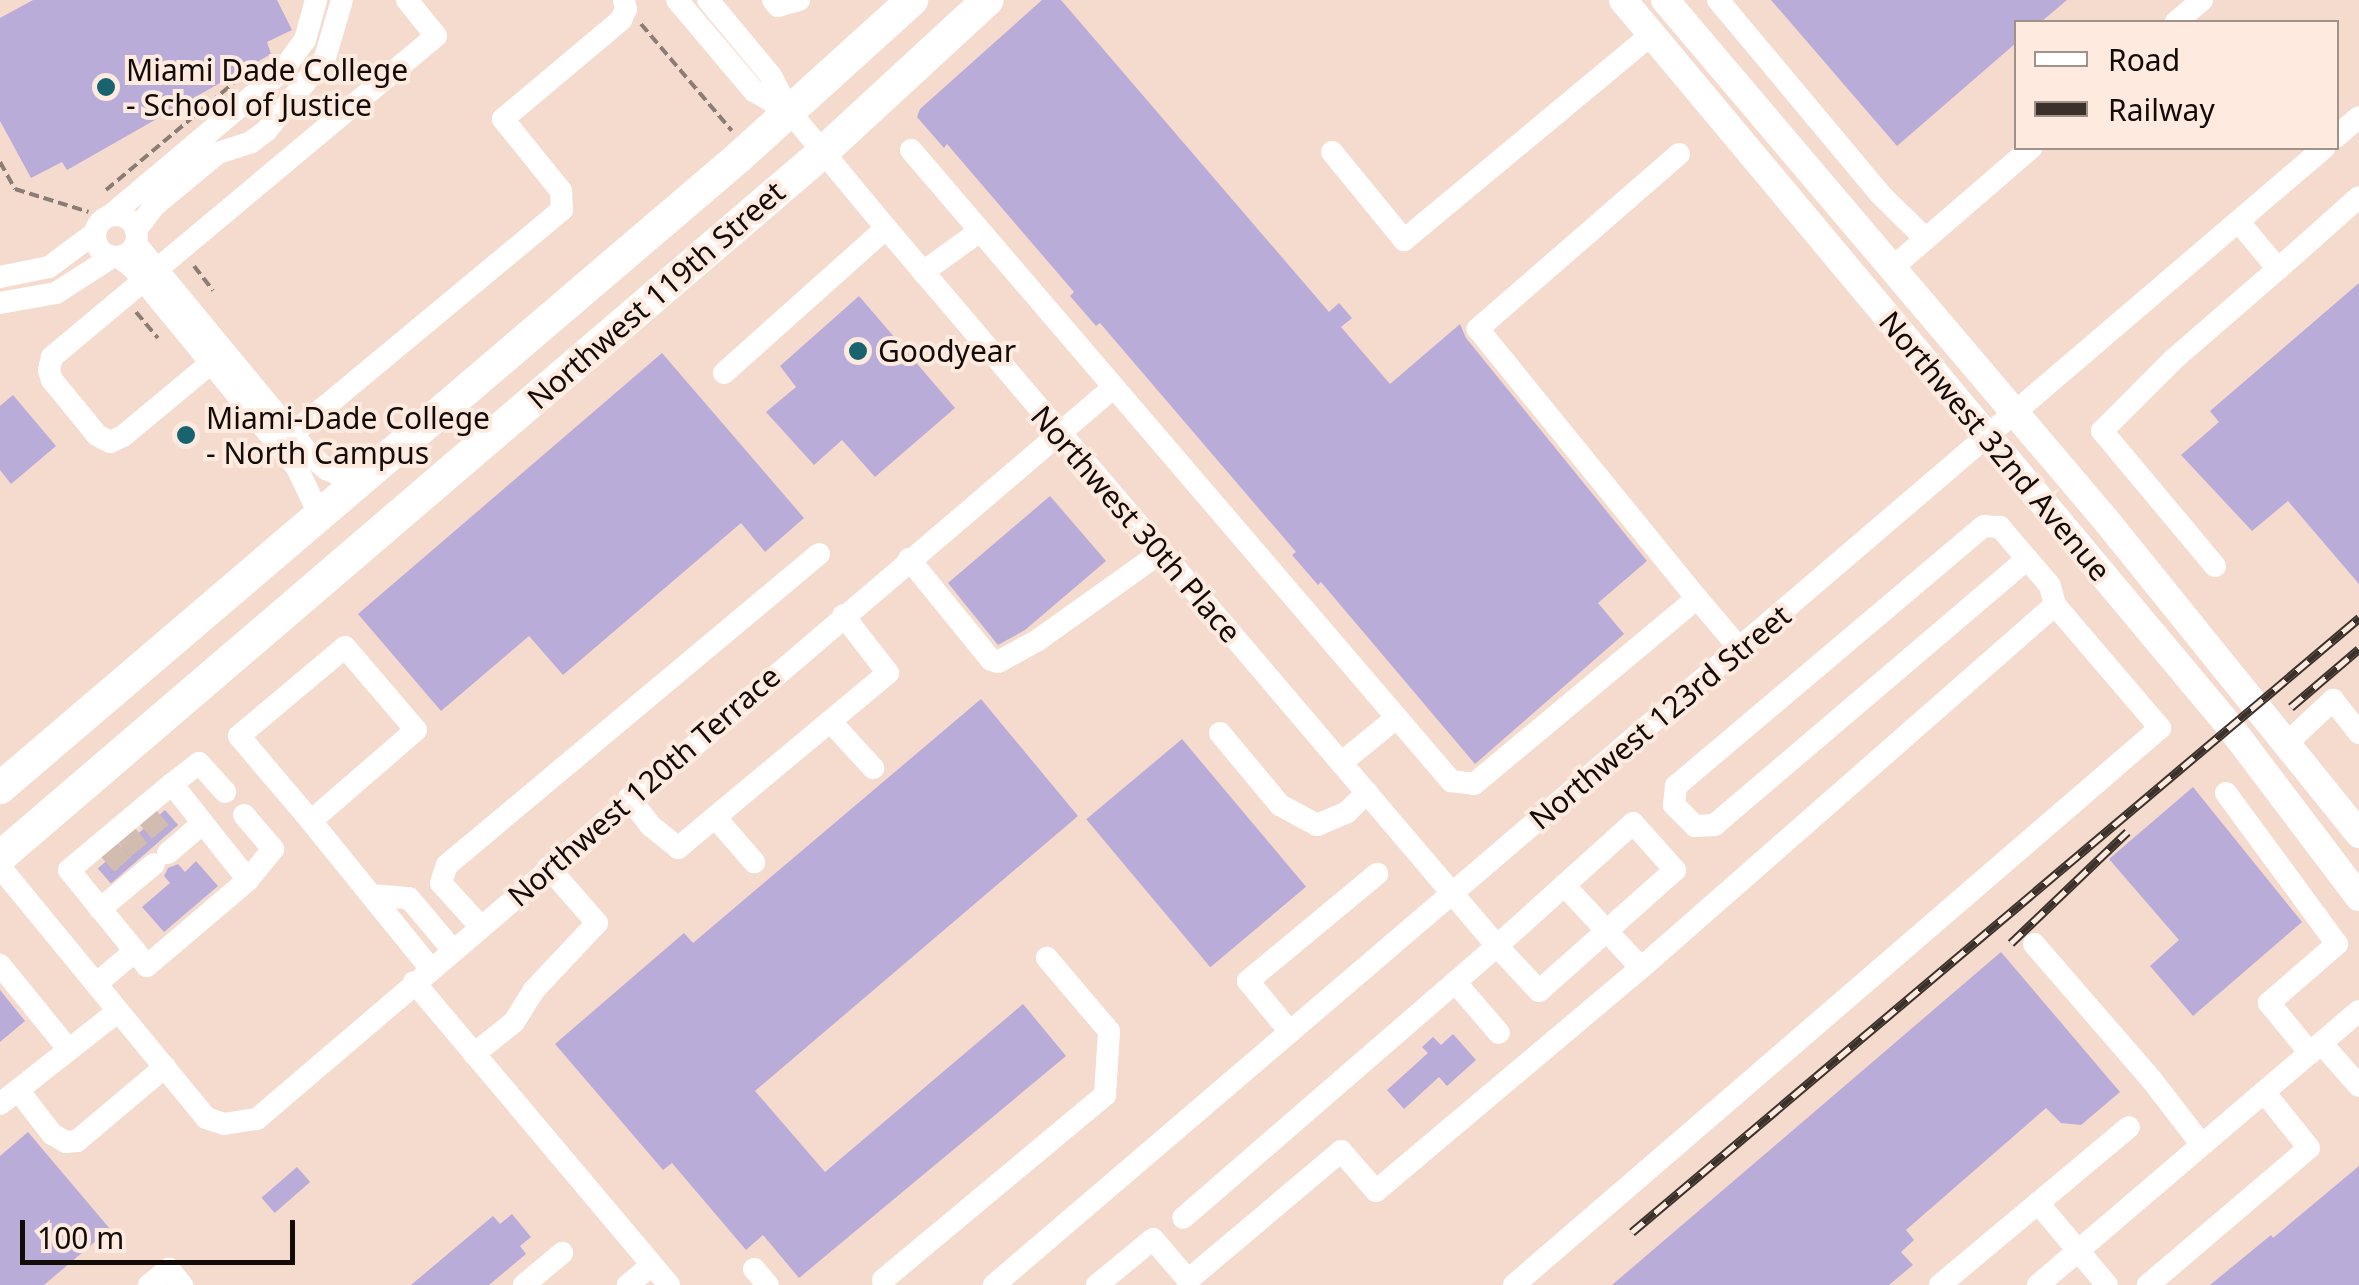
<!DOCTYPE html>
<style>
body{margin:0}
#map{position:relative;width:2359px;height:1285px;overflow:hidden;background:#f4dbce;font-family:"Noto Sans",sans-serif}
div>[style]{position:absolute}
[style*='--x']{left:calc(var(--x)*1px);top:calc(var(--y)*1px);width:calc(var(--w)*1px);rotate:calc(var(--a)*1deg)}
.building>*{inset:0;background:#b9acd9;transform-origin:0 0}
.minor-tunnel>*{height:22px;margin-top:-11px;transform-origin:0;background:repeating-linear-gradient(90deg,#d2bcb0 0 22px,transparent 0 33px)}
.path>*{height:4px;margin-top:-2px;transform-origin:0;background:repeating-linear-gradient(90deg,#8d7c74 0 10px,transparent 0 15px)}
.minor>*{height:22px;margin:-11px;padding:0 11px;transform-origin:11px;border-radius:11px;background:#fff}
.minor>.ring{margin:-11px;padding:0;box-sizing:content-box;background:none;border:22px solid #fff;border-radius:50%}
.major>*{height:28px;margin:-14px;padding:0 14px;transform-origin:14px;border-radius:14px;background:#fff}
.highway>*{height:32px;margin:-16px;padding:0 16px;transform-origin:16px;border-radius:16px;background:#fff}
.rail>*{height:9px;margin-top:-4.5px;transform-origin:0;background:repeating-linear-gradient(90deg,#feeadf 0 15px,#3b312b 0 30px);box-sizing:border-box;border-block:2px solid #3b312b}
.dots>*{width:28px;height:28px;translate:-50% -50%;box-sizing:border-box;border:5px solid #feeadf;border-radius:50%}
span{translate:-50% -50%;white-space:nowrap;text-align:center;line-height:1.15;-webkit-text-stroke:8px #feeadf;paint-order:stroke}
.poi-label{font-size:30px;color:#120b07}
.left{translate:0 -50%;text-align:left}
.street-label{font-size:30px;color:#120b07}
.legend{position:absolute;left:2014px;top:20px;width:325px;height:130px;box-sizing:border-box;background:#feeadf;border:2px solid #a09189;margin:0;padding:12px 18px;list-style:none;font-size:30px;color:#120b07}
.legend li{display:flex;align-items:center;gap:20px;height:50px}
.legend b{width:50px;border:2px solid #a09189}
.scale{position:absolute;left:20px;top:1220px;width:275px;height:45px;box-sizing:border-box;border:5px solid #120b07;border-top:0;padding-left:12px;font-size:30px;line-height:35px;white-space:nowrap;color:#120b07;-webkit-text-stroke:8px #feeadf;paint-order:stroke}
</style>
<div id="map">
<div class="building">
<i style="clip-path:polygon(33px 0,277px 0,292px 30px,267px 42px,271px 54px,67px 170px,62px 162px,31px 178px,0 121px,0 18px)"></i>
<i style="clip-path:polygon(1042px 0,1061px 0,1329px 312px,1339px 303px,1352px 318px,1341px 327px,1390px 384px,1460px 324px,1466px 338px,1647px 561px,1598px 603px,1624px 634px,1475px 764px,1321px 582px,1318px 585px,1292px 555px,1296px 552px,1100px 323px,1096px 326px,1070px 296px,1074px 292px,947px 144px,944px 148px,917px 117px,920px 109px)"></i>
<i style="clip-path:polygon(1771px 0,2067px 0,2041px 22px,2016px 22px,2016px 43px,1897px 146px)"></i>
<i style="clip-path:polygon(2359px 283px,2359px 584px,2288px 501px,2252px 531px,2181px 455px,2219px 422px,2210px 411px)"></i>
<i style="clip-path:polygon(859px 296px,955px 408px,875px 477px,842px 440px,814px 465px,766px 412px,796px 387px,780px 366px)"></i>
<i style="clip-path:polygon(662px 353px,804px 518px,765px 552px,741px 523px,563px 675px,529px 636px,441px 711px,358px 614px)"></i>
<i style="clip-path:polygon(13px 395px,56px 446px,11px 484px,0 470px,0 406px)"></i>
<i style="clip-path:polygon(1050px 496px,1106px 561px,1025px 630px,998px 645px,948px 583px)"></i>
<i style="clip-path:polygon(981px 699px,1078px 816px,755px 1091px,825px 1172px,1023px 1004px,1066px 1056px,799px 1278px,763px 1235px,746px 1250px,672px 1163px,663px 1170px,555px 1044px,684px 933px,693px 943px)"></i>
<i style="left:1182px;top:739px;width:193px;height:125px;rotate:50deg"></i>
<i style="clip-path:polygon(2193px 787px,2302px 922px,2193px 1016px,2150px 966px,2179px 940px,2109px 859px)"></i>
<i style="left:165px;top:810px;width:20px;height:89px;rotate:49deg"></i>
<i style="clip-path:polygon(196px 861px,218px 886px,164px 932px,142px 907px,170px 883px,164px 876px,168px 868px,178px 864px,185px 872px)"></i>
<i style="clip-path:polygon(2001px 952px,2120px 1092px,2081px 1125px,2061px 1123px,2046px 1108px,1906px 1230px,1914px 1240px,1901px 1252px,1913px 1265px,1889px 1285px,1612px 1285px)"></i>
<i style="clip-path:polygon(0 990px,25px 1021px,0 1042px)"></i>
<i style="clip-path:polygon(1453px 1034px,1476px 1060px,1447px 1086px,1439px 1077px,1404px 1109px,1387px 1090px,1428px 1053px,1422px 1047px,1433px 1037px,1441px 1045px)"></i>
<i style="clip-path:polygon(28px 1132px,110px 1229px,44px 1285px,0 1285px,0 1156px)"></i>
<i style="clip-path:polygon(2359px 1166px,2359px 1285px,2210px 1285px,2271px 1235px,2273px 1238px)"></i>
<i style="left:297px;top:1167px;width:20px;height:47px;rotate:49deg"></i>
<i style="clip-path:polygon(512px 1214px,531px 1237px,520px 1246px,526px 1254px,489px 1285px,411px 1285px,493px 1216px,500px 1224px)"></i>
</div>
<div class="minor-tunnel">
<i style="--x:146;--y:815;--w:33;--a:50"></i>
<i style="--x:125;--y:833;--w:32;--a:51"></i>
<i style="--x:108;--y:848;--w:32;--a:49"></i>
</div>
<div class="path">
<i style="--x:641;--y:24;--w:140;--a:49.6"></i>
<i style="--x:0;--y:162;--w:31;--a:61"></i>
<i style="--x:15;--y:189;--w:77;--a:17.3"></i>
<i style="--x:106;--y:190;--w:170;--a:-40"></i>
<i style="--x:194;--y:266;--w:31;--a:52"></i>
<i style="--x:136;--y:312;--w:34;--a:50"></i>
</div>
<div class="minor">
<i style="--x:677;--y:0;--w:119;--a:49.8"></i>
<i style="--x:754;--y:91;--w:42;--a:30.3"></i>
<i style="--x:708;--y:0;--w:99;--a:50.3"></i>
<i style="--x:771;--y:76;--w:41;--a:62.2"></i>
<i style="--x:790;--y:112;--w:151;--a:50.4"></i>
<i style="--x:886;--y:228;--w:943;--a:49.6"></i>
<i style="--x:1497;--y:946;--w:415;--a:139.1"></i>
<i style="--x:773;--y:0;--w:8;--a:50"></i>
<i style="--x:778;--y:6;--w:22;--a:-16"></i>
<i style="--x:1718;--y:0;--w:253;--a:50.1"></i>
<i style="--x:1880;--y:194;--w:64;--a:44.4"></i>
<i style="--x:2176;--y:22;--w:34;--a:-40"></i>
<i style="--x:2336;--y:137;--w:30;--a:-41"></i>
<i style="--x:911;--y:150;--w:831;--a:49.44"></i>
<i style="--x:1451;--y:781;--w:23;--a:7"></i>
<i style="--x:1474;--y:784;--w:290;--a:-39.8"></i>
<i style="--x:1697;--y:598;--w:67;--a:49.9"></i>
<i style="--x:1332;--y:152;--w:114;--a:50.7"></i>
<i style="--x:1404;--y:240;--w:322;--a:-39.7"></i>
<i style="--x:1679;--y:154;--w:267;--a:139"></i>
<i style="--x:1478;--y:329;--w:347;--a:50.9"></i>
<i class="ring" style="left:95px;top:215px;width:20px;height:20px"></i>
<i style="--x:111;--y:215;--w:225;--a:-40.1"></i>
<i style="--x:283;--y:70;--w:37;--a:-54"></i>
<i style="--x:305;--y:40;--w:41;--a:-74.6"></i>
<i style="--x:136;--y:230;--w:30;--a:-53"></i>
<i style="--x:154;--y:206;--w:83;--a:-39.6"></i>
<i style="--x:218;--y:153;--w:35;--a:-18"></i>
<i style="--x:251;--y:142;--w:19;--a:-36"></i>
<i style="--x:266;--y:131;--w:94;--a:-51.1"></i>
<i style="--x:325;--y:58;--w:60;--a:-73.7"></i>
<i style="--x:136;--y:244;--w:272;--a:50.5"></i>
<i style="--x:309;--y:454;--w:23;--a:41"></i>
<i style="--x:326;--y:469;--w:35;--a:24"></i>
<i style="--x:119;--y:257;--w:18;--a:38"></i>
<i style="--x:133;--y:268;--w:259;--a:50.6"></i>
<i style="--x:297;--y:468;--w:53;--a:64.4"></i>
<i style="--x:1892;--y:268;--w:184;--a:-40.8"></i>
<i style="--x:2278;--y:269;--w:108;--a:-41.6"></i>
<i style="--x:923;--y:272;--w:70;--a:-35.7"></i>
<i style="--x:0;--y:277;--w:50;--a:-11.5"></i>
<i style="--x:49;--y:267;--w:57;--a:-36.5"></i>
<i style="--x:0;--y:303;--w:57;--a:-10.1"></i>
<i style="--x:56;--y:293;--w:67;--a:-32.7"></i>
<i style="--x:217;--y:358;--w:122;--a:140.3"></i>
<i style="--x:123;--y:436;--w:14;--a:155"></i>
<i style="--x:110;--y:442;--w:15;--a:-152"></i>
<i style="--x:97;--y:435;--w:71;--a:-129.3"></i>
<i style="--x:52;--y:380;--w:10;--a:-107"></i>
<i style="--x:49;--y:370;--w:13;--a:-77"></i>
<i style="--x:52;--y:357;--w:500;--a:-39.89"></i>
<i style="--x:436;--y:36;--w:46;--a:-128.9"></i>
<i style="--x:724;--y:373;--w:217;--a:-41.8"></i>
<i style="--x:292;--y:434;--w:351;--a:-39.7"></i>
<i style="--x:562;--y:210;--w:19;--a:-93"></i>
<i style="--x:561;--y:191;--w:92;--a:-128.9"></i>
<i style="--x:503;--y:119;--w:154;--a:-40"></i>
<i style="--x:621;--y:20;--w:12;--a:-66"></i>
<i style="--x:626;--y:9;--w:9;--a:-103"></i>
<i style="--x:909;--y:559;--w:130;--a:50.9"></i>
<i style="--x:991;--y:660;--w:7;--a:16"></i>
<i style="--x:998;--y:662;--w:46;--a:-28.8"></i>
<i style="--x:1038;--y:640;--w:150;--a:-35.5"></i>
<i style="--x:2027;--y:559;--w:410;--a:139.6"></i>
<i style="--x:1715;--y:825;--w:20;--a:177"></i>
<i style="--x:1695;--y:826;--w:30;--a:-135"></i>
<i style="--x:1674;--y:805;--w:19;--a:-84"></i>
<i style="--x:1676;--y:786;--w:403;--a:-40.2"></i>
<i style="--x:1984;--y:526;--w:16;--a:4"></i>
<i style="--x:2000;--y:527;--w:42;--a:49.8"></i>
<i style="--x:2027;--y:559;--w:30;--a:49"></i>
<i style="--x:2047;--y:582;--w:5;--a:53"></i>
<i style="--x:2050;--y:586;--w:20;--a:75"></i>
<i style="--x:2215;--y:566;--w:176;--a:-129.9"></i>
<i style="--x:2102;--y:431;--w:102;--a:-45"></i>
<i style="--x:2174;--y:359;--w:138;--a:-40.9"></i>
<i style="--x:2278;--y:269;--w:62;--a:-129.8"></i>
<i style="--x:345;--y:647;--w:109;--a:49.5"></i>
<i style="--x:416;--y:730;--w:139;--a:139.1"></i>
<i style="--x:311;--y:821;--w:111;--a:-130.3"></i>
<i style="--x:239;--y:736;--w:138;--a:-40"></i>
<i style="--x:830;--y:721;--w:64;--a:47.5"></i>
<i style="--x:1220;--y:733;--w:94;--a:50.2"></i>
<i style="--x:1280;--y:805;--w:42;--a:28.4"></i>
<i style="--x:1317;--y:825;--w:33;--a:-23"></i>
<i style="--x:1347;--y:812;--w:28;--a:-44"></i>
<i style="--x:2288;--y:742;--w:62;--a:-43"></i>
<i style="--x:2333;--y:700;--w:42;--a:51.8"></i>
<i style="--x:1341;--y:763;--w:70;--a:-39.2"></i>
<i style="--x:172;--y:784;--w:34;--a:-38"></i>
<i style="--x:199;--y:763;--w:39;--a:48"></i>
<i style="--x:2226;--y:793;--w:187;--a:53.7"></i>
<i style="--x:2337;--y:944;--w:90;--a:139.1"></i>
<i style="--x:2269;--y:1003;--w:65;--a:50.6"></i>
<i style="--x:629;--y:798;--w:36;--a:52"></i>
<i style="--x:651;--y:826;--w:35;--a:39"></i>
<i style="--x:678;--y:848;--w:273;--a:-39.8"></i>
<i style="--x:888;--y:673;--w:73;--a:-127.8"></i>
<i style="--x:244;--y:815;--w:45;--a:49.5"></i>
<i style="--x:273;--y:849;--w:40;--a:129"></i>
<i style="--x:715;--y:817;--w:60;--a:49.1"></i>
<i style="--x:311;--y:821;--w:189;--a:51"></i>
<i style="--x:1633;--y:823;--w:63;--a:48.2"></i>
<i style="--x:1675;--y:870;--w:182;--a:138.3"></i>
<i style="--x:1539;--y:991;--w:62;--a:-133"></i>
<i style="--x:1497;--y:946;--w:183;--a:-42.1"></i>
<i style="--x:168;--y:853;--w:46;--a:-40.6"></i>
<i style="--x:0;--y:867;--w:325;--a:50.6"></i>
<i style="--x:206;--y:1118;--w:19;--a:18"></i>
<i style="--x:224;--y:1124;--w:33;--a:-9"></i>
<i style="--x:257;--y:1119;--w:1126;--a:-40.5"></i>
<i style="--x:1564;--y:885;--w:113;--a:47.1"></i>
<i style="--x:371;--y:895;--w:38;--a:5"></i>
<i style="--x:409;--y:898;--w:67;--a:49.9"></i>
<i style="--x:100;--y:909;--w:70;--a:-39.8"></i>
<i style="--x:480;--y:926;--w:58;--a:-132.2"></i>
<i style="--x:441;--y:883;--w:19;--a:-72"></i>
<i style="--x:447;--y:865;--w:485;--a:-39.9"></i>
<i style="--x:2034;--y:944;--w:179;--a:49.1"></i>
<i style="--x:2151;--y:1079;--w:83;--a:52.3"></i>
<i style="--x:0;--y:965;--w:109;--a:50.9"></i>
<i style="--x:414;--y:982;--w:396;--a:49.9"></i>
<i style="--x:1455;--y:982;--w:67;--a:49.2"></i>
<i style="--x:96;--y:984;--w:51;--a:-40.2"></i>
<i style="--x:135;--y:951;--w:104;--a:-129.2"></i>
<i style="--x:69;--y:870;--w:134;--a:-39.9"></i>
<i style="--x:172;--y:784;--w:122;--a:51.6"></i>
<i style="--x:248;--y:880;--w:133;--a:139.6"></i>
<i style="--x:147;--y:966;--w:19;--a:-129"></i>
<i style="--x:1290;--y:1032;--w:66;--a:-129.5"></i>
<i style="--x:1248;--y:981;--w:168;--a:-39.7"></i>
<i style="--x:2321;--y:1043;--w:57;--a:48.5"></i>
<i style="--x:474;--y:1054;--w:51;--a:-38.7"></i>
<i style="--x:514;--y:1022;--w:38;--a:-58"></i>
<i style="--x:534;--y:990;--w:92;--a:-46.8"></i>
<i style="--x:597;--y:923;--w:74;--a:-131.2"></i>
<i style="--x:18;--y:1090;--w:56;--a:52.3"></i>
<i style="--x:52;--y:1134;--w:16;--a:30"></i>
<i style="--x:66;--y:1142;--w:11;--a:-5"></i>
<i style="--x:77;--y:1141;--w:115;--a:-40.1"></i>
<i style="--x:0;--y:1104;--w:150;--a:-38.2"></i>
<i style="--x:2038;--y:1203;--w:107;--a:49.9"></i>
<i style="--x:754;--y:1269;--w:21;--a:49"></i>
<i style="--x:883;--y:1280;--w:289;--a:-39.8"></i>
<i style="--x:1105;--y:1095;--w:64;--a:-86.4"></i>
<i style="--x:1109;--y:1031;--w:96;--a:-130.3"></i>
<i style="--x:149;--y:1285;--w:26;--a:-39"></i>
<i style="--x:169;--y:1269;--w:21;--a:51"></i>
<i style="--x:524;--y:1285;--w:50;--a:-40.1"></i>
<i style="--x:628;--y:1285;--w:31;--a:-40"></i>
<i style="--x:994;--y:1285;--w:1750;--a:-40.53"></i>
<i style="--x:1097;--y:1285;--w:72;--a:-39.4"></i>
<i style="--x:1153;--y:1239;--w:54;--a:49.5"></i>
<i style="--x:1188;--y:1280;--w:200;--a:-40.1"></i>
<i style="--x:1341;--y:1151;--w:53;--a:48.8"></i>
<i style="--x:1376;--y:1191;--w:346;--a:-40.1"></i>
<i style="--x:1641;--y:968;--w:551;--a:-41.24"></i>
<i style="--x:2055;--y:605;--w:162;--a:49.5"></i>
<i style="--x:2160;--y:728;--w:853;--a:139.23"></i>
<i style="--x:1940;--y:1285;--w:246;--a:-39.9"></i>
<i style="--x:2038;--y:1285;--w:422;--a:-40.5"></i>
<i style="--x:2148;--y:1285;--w:211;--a:-40.4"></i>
<i style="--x:2309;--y:1148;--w:72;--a:-128.8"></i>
</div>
<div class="major">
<i style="--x:1623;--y:0;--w:948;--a:50.13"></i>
<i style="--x:2231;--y:728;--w:212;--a:52.9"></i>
<i style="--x:1665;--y:0;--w:680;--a:49.71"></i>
<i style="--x:2105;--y:519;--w:405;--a:51.1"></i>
</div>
<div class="highway">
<i style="--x:0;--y:788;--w:972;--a:-40.49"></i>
<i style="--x:739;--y:157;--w:234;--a:-42.2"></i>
<i style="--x:0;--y:857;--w:1084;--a:-40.58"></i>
<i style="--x:823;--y:152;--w:224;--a:-42.7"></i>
</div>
<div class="rail">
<i style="--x:2291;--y:707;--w:89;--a:-40.5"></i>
<i style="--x:2011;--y:943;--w:161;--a:-43.7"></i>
<i style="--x:1632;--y:1232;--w:952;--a:-40.18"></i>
</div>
<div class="dots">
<i style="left:106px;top:87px;background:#18636e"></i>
<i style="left:858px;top:351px;background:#18636e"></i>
<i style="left:186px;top:435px;background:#18636e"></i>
</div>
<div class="poi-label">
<span class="left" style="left:126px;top:87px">Miami Dade College<br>- School of Justice</span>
<span class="left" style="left:878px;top:351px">Goodyear</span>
<span class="left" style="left:206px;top:435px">Miami-Dade College<br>- North Campus</span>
</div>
<div class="street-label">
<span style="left:656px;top:295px;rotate:-41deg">Northwest 119th Street</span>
<span style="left:1995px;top:446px;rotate:50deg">Northwest 32nd Avenue</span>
<span style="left:1136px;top:524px;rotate:49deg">Northwest 30th Place</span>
<span style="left:1660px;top:717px;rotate:-40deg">Northwest 123rd Street</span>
<span style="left:644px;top:786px;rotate:-41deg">Northwest 120th Terrace</span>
</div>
<ul class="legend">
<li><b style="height:12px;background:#fff"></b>Road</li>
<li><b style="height:12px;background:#3b312b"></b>Railway</li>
</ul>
<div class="scale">100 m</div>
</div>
